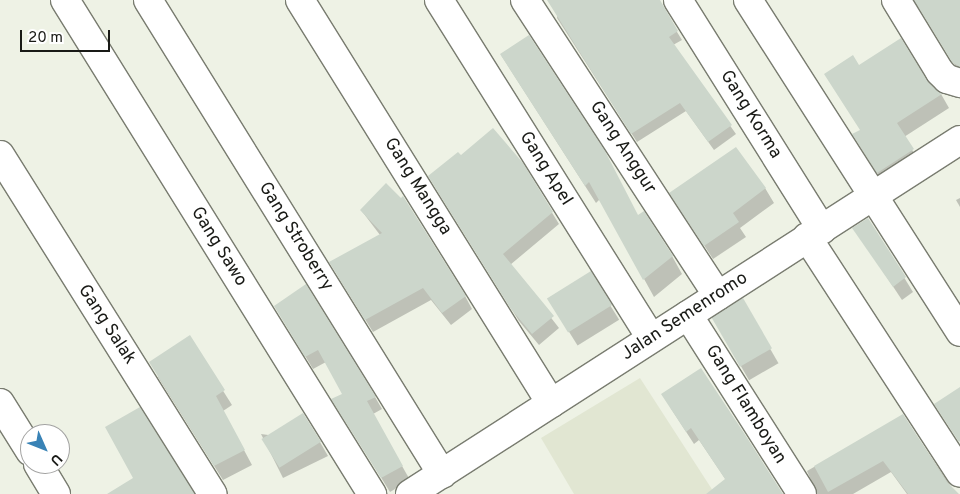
<!DOCTYPE html>
<style>
body{margin:0}
#map{position:relative;width:960px;height:494px;overflow:hidden;background:#eef2e5;font-family:Overpass,sans-serif}
div>[style]{position:absolute}
[style*='--x']{left:calc(var(--x)*1px);top:calc(var(--y)*1px);width:calc(var(--w)*1px);rotate:calc(var(--a)*1deg)}
.built>*{inset:0;background:#e1e6d2}
.shadow>*{inset:0;background:#0003;transform-origin:0 0}
.building>*{inset:0;background:#ccd6cb;transform-origin:0 0}
.roads{filter:drop-shadow(1px 0 #797c70) drop-shadow(-1px 0 #797c70) drop-shadow(0 1px #797c70) drop-shadow(0 -1px #797c70)}
.minor>*{height:28px;margin:-14px;padding:0 14px;transform-origin:14px;border-radius:14px;background:#fff}
span{translate:-50% -50%;white-space:nowrap;text-align:center;line-height:1.15;-webkit-text-stroke:4px #fff;paint-order:stroke}
.street-label{font-size:18px;color:#191a16}
.north{position:absolute;left:20px;top:424px;width:50px;height:50px;box-sizing:border-box;background:#fff;border:1px solid #a3a3a2;border-radius:50%;rotate:134deg;font-size:14px;font-weight:700;line-height:20px;text-align:center;color:#191a16}
.north::after{content:'';display:block;margin:auto;width:18px;height:22px;background:#3983b6;clip-path:polygon(50% 0,100% 100%,50% 72%,0 100%)}
.scale{position:absolute;left:20px;top:30px;width:90px;height:22px;box-sizing:border-box;border:2px solid #191a16;border-top:0;padding-left:6px;font-size:15px;line-height:18px;white-space:nowrap;color:#191a16;-webkit-text-stroke:4px #fff;paint-order:stroke}
</style>
<div id="map">
<div class="built">
<i style="clip-path:polygon(640px 378px,715px 494px,574px 494px,541px 438px)"></i>
</div>
<div class="shadow">
<i style="clip-path:polygon(560px 0,657px 0,682px 40px,673px 45px,736px 134px,714px 150px,686px 111px,637px 142px,557px 18px)"></i>
<i style="clip-path:polygon(901px 0,960px 0,960px 73px,921px 10px,915px 4px,903px 4px)"></i>
<i style="clip-path:polygon(501px 55px,672px 256px,682px 274px,654px 297px,600px 199px,596px 203px)"></i>
<i style="clip-path:polygon(858px 66px,941px 94px,949px 108px,904px 137px,921px 164px,886px 187px,862px 149px)"></i>
<i style="clip-path:polygon(461px 157px,522px 164px,559px 224px,510px 265px,559px 328px,539px 345px,519px 321px,436px 188px)"></i>
<i style="clip-path:polygon(765px 188px,774px 203px,740px 228px,746px 237px,713px 259px,679px 207px)"></i>
<i style="clip-path:polygon(960px 198px,960px 207px,956px 200px)"></i>
<i style="clip-path:polygon(361px 210px,465px 296px,472px 309px,451px 325px,431px 300px,373px 332px,338px 276px,380px 235px)"></i>
<i style="clip-path:polygon(868px 219px,913px 292px,902px 300px,854px 228px)"></i>
<i style="left:590px;top:273px;width:55px;height:49px;rotate:58deg"></i>
<i style="left:742px;top:300px;width:73px;height:34px;rotate:60deg"></i>
<i style="clip-path:polygon(283px 319px,375px 397px,382px 409px,373px 414px,343px 394px,326px 362px,313px 369px)"></i>
<i style="clip-path:polygon(189px 337px,232px 405px,223px 411px,252px 465px,223px 480px,158px 377px)"></i>
<i style="clip-path:polygon(670px 407px,782px 494px,725px 494px,726px 480px,699px 440px,694px 444px)"></i>
<i style="clip-path:polygon(903px 416px,956px 494px,907px 494px,891px 472px,853px 494px,817px 494px,807px 471px)"></i>
<i style="clip-path:polygon(261px 434px,320px 442px,328px 456px,283px 478px)"></i>
<i style="clip-path:polygon(385px 436px,410px 480px,390px 492px,374px 466px)"></i>
</div>
<div class="building">
<i style="clip-path:polygon(547px 0,660px 0,678px 31px,669px 37px,732px 125px,708px 142px,680px 103px,631px 134px)"></i>
<i style="clip-path:polygon(914px 0,960px 0,960px 67px,952px 62px)"></i>
<i style="clip-path:polygon(529px 35px,605px 151px,638px 215px,644px 211px,673px 256px,643px 280px,589px 182px,585px 186px,500px 54px)"></i>
<i style="clip-path:polygon(901px 38px,927px 80px,942px 94px,897px 123px,914px 149px,877px 173px,852px 134px,860px 130px,824px 74px,853px 55px,859px 65px)"></i>
<i style="clip-path:polygon(493px 128px,523px 163px,553px 212px,503px 254px,554px 316px,532px 334px,511px 309px,428px 176px,458px 152px,461px 155px)"></i>
<i style="clip-path:polygon(736px 147px,766px 188px,733px 213px,739px 222px,704px 246px,669px 193px)"></i>
<i style="clip-path:polygon(386px 183px,401px 198px,403px 196px,466px 296px,442px 313px,423px 288px,365px 320px,329px 262px,382px 233px,360px 210px)"></i>
<i style="clip-path:polygon(868px 218px,906px 277px,893px 287px,852px 228px)"></i>
<i style="left:591px;top:271px;width:40px;height:52px;rotate:58deg"></i>
<i style="clip-path:polygon(306px 284px,376px 397px,367px 401px,403px 466px,381px 478px,331px 399px,342px 394px,318px 350px,305px 357px,274px 306px)"></i>
<i style="left:743px;top:298px;width:58px;height:37px;rotate:60deg"></i>
<i style="clip-path:polygon(190px 335px,225px 390px,216px 396px,245px 450px,214px 466px,149px 362px)"></i>
<i style="clip-path:polygon(701px 368px,744px 433px,783px 494px,706px 494px,725px 479px,691px 428px,686px 432px,661px 394px)"></i>
<i style="clip-path:polygon(960px 387px,960px 441px,959px 442px,934px 404px)"></i>
<i style="clip-path:polygon(140px 407px,195px 494px,107px 494px,133px 478px,105px 427px)"></i>
<i style="left:303px;top:413px;width:34px;height:49px;rotate:58deg"></i>
<i style="clip-path:polygon(903px 414px,947px 482px,959px 494px,908px 494px,883px 461px,828px 492px,814px 466px)"></i>
</div>
<div class="roads">
<div class="minor">
<i style="--x:65;--y:0;--w:582;--a:58.14"></i>
<i style="--x:148;--y:0;--w:558;--a:58.19"></i>
<i style="--x:300;--y:0;--w:475;--a:58.1"></i>
<i style="--x:439;--y:0;--w:399;--a:57.9"></i>
<i style="--x:525;--y:0;--w:353;--a:56.9"></i>
<i style="--x:678;--y:0;--w:271;--a:57.9"></i>
<i style="--x:748;--y:0;--w:394;--a:57.4"></i>
<i style="--x:896;--y:0;--w:84;--a:58.6"></i>
<i style="--x:940;--y:72;--w:10;--a:45"></i>
<i style="--x:947;--y:79;--w:14;--a:17"></i>
<i style="--x:0;--y:155;--w:400;--a:57.9"></i>
<i style="--x:807;--y:237;--w:281;--a:57"></i>
<i style="--x:688;--y:315;--w:212;--a:57.5"></i>
<i style="--x:0;--y:403;--w:57;--a:58"></i>
<i style="--x:38;--y:464;--w:35;--a:59"></i>
<i style="--x:410;--y:494;--w:654;--a:-32.77"></i>
</div>
</div>
<div class="street-label">
<span style="left:750px;top:115px;rotate:58deg">Gang Korma</span>
<span style="left:622px;top:148px;rotate:57deg">Gang Anggur</span>
<span style="left:545px;top:169px;rotate:58deg">Gang Apel</span>
<span style="left:417px;top:187px;rotate:58deg">Gang Mangga</span>
<span style="left:295px;top:237px;rotate:58deg">Gang Stroberry</span>
<span style="left:218px;top:247px;rotate:58deg">Gang Sawo</span>
<span style="left:685px;top:317px;rotate:-33deg">Jalan Semenromo</span>
<span style="left:106px;top:325px;rotate:57deg">Gang Salak</span>
<span style="left:745px;top:405px;rotate:58deg">Gang Flamboyan</span>
</div>
<div class="north">U</div>
<div class="scale">20 m</div>
</div>
